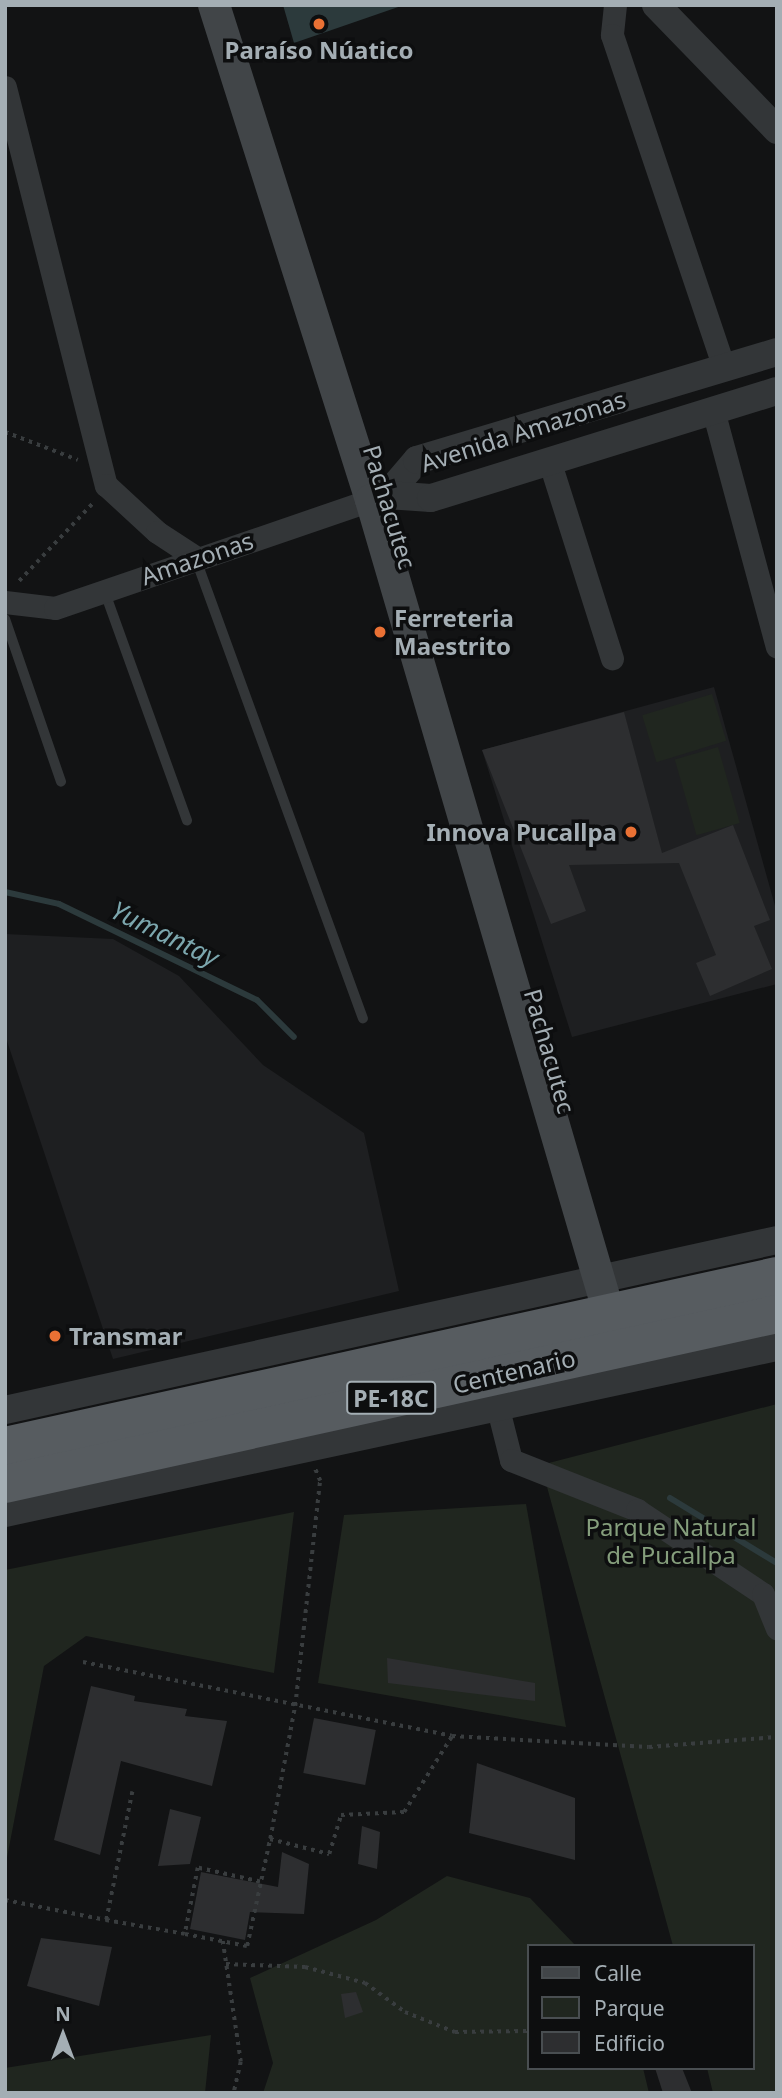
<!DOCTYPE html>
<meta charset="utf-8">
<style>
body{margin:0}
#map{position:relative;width:782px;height:2098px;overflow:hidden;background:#121314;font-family:"Noto Sans",sans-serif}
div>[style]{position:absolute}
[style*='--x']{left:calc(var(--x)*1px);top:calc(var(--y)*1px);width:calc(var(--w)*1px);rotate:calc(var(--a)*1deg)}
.built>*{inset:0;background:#1e1f21}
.green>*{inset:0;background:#20261f;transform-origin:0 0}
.water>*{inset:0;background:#2c3a3c}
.stream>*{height:6px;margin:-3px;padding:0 3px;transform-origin:3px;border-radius:3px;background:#2c3a3c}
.building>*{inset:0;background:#2d2e30;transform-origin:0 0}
.path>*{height:3.5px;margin-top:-1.75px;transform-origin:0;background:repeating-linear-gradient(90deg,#393d3f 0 3.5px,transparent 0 8.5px)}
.service>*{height:10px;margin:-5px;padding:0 5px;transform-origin:5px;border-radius:5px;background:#333638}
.minor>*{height:23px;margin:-11.5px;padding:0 11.5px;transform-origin:11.5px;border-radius:11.5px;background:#333638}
.tertiary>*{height:28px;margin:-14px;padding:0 14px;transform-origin:14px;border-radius:14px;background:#333638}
.secondary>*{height:32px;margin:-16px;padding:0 16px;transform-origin:16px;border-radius:16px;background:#414548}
.trunk>*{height:38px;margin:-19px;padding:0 19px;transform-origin:19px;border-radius:19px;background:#575c60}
.dots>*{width:19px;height:19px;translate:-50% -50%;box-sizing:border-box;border:4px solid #0d0e0f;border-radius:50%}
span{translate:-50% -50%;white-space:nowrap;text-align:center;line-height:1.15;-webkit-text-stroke:7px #0d0e0f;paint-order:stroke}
.shield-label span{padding:2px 5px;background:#0d0e0f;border:2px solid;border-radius:5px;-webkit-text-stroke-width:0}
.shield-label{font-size:23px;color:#a4aeb4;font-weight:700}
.poi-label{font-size:24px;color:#a4aeb4;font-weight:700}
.left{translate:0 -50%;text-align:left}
.right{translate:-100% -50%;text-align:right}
.street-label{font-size:24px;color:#a4aeb4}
.park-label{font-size:24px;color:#859e7c}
.water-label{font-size:26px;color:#7ca7ae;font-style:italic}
.frame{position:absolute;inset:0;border:7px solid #a4aeb4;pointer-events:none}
.legend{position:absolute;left:527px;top:1944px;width:228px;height:126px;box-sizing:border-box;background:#0d0e0f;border:2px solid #494e51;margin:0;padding:9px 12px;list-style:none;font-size:21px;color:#a4aeb4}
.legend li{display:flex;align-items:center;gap:14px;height:35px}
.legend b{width:35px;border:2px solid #494e51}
.north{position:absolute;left:28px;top:2000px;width:70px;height:70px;-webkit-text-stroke:5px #0d0e0f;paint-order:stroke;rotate:0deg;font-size:19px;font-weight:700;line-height:28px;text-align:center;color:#a4aeb4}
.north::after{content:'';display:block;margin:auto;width:24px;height:32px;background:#a4aeb4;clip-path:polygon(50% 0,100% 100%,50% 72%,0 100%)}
</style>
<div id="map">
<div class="built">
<i style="clip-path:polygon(714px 687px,777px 913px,777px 984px,572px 1037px,482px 750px)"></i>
<i style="clip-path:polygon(5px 934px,113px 939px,179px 976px,263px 1065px,364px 1133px,399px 1291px,113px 1359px,5px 1035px)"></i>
</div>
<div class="green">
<i style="left:712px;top:694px;width:49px;height:73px;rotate:73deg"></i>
<i style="left:718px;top:747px;width:79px;height:45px;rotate:74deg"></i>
<i style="clip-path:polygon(777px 1404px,777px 2093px,713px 2093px,707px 2068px,752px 2068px,752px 1946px,673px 1946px,541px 1465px)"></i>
<i style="clip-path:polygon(526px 1504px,566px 1727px,318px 1683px,344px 1515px)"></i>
<i style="clip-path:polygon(294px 1512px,274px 1673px,86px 1636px,44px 1666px,5px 1868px,5px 1570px)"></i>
<i style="clip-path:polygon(447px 1876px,530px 1898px,576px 1946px,528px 1946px,528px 2068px,643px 2068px,649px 2093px,263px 2093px,273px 2063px,250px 1978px,376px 1920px)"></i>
<i style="clip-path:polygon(211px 2035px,205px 2093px,5px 2093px,5px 2068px)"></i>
</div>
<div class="water">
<i style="clip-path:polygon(283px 5px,404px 5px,294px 43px)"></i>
</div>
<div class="stream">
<i style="--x:5;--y:892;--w:55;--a:12.5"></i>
<i style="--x:59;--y:904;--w:220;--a:25.9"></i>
<i style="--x:257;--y:1000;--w:52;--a:45"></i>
<i style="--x:670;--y:1498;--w:125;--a:31.3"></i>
</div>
<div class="building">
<i style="clip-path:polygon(624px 712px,662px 853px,733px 825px,770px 920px,754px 926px,772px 969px,710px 996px,696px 963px,716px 955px,679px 863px,569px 865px,586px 911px,551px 924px,482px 750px)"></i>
<i style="clip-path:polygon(387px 1658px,535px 1683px,535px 1701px,388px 1683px)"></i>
<i style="clip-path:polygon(91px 1686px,135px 1696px,134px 1701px,187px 1709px,185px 1716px,227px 1721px,212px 1786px,121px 1761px,100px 1855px,54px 1840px)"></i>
<i style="left:314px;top:1718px;width:63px;height:56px;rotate:11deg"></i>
<i style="clip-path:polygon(477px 1763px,575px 1798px,575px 1860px,469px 1833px)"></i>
<i style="clip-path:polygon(170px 1809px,201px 1817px,190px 1864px,158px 1866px)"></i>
<i style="clip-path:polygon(362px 1826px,380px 1832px,377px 1869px,358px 1864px)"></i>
<i style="clip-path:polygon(282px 1852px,309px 1864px,304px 1914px,250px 1912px,245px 1940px,190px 1929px,201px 1872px,278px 1887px)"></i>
<i style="clip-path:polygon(41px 1938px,112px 1947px,99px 2006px,27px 1986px)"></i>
<i style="clip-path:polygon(356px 1992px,363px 2012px,345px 2018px,341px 1994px)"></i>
<i style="clip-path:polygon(655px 2068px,682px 2068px,692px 2093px,663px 2093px)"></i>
</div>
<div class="path">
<i style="--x:5;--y:432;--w:78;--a:21"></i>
<i style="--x:19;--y:581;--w:108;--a:-46.5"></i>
<i style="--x:83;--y:1662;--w:376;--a:11.3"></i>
<i style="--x:452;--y:1736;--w:197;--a:3.2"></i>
<i style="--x:649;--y:1747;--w:128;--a:-4.5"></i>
<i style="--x:270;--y:1839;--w:61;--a:14.3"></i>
<i style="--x:329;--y:1854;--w:41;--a:-72.9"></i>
<i style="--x:341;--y:1815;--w:63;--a:-2.7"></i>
<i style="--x:404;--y:1812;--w:90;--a:-57.7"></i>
<i style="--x:260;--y:1882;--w:64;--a:-167.3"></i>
<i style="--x:198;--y:1868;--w:67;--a:101.1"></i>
<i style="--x:185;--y:1934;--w:63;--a:11"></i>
<i style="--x:247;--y:1946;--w:109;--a:-77.9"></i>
<i style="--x:270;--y:1839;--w:135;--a:-79.4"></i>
<i style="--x:295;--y:1706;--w:226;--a:-83.7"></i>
<i style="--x:320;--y:1481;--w:13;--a:-113"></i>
<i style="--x:5;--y:1900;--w:103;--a:11.2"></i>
<i style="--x:106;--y:1920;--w:131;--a:-78.5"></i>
<i style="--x:106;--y:1920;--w:80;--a:10"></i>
<i style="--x:223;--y:1941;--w:122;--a:81.5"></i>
<i style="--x:241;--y:2062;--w:32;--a:103"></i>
<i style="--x:226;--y:1964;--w:79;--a:2.2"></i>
<i style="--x:305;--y:1967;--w:62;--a:14.9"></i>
<i style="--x:365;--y:1983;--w:49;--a:35.9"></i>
<i style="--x:405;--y:2012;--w:54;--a:21.8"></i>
<i style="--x:455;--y:2032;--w:73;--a:-0.8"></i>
</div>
<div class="service">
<i style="--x:195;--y:557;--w:491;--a:70"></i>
<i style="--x:104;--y:590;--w:245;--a:70.2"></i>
<i style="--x:5;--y:619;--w:172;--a:71"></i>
</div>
<div class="minor">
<i style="--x:615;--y:5;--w:30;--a:96"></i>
<i style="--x:612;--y:35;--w:351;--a:71.4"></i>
<i style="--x:5;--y:87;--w:411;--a:75.8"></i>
<i style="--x:106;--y:485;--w:69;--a:42.7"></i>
<i style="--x:157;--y:532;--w:45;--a:33.3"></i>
<i style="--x:713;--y:410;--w:245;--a:74.9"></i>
<i style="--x:550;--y:463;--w:205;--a:72.4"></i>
<i style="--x:5;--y:602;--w:50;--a:6.8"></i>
<i style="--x:55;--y:608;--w:349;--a:-18.9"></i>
<i style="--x:494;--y:1393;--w:69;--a:75.8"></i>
<i style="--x:511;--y:1460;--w:136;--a:21.6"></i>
<i style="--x:637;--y:1510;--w:151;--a:33.7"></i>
<i style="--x:763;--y:1594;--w:37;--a:68"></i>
</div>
<div class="tertiary">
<i style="--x:656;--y:5;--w:174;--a:45.9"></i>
<i style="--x:387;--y:495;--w:46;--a:-49.4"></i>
<i style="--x:417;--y:460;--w:376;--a:-16.7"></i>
<i style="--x:387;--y:495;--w:44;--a:3.9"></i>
<i style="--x:431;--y:498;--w:362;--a:-17.2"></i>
<i style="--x:5;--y:1410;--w:790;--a:-12.42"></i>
<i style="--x:5;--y:1513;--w:790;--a:-12.14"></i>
</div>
<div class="secondary">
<i style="--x:214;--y:5;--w:519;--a:72.4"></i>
<i style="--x:371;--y:500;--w:869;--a:73.69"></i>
</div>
<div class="trunk">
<i style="--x:5;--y:1446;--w:790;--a:-12.42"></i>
<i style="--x:5;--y:1484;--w:790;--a:-12.42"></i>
</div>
<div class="dots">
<i style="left:319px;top:24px;background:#ea7134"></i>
<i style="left:380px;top:632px;background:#ea7134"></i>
<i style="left:631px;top:832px;background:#ea7134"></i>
<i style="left:55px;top:1336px;background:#ea7134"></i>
</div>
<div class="shield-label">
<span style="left:391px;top:1398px">PE-18C</span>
</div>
<div class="poi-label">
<span style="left:319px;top:50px">Paraíso Núatico</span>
<span class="left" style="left:394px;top:632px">Ferreteria<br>Maestrito</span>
<span class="right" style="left:617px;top:832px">Innova Pucallpa</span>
<span class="left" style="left:69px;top:1336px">Transmar</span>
</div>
<div class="street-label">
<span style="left:523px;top:431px;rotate:-18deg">Avenida Amazonas</span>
<span style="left:390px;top:507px;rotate:73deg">Pachacutec</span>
<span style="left:197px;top:558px;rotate:-19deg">Amazonas</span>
<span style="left:550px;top:1051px;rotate:74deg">Pachacutec</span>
<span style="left:514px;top:1371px;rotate:-13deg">Centenario</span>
</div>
<div class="park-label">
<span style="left:671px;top:1541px">Parque Natural<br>de Pucallpa</span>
</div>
<div class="water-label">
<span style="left:165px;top:934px;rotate:26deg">Yumantay</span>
</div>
<div class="frame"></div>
<ul class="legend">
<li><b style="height:9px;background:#414548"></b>Calle</li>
<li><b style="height:19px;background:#20261f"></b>Parque</li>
<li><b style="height:19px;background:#2d2e30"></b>Edificio</li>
</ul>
<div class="north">N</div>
</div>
